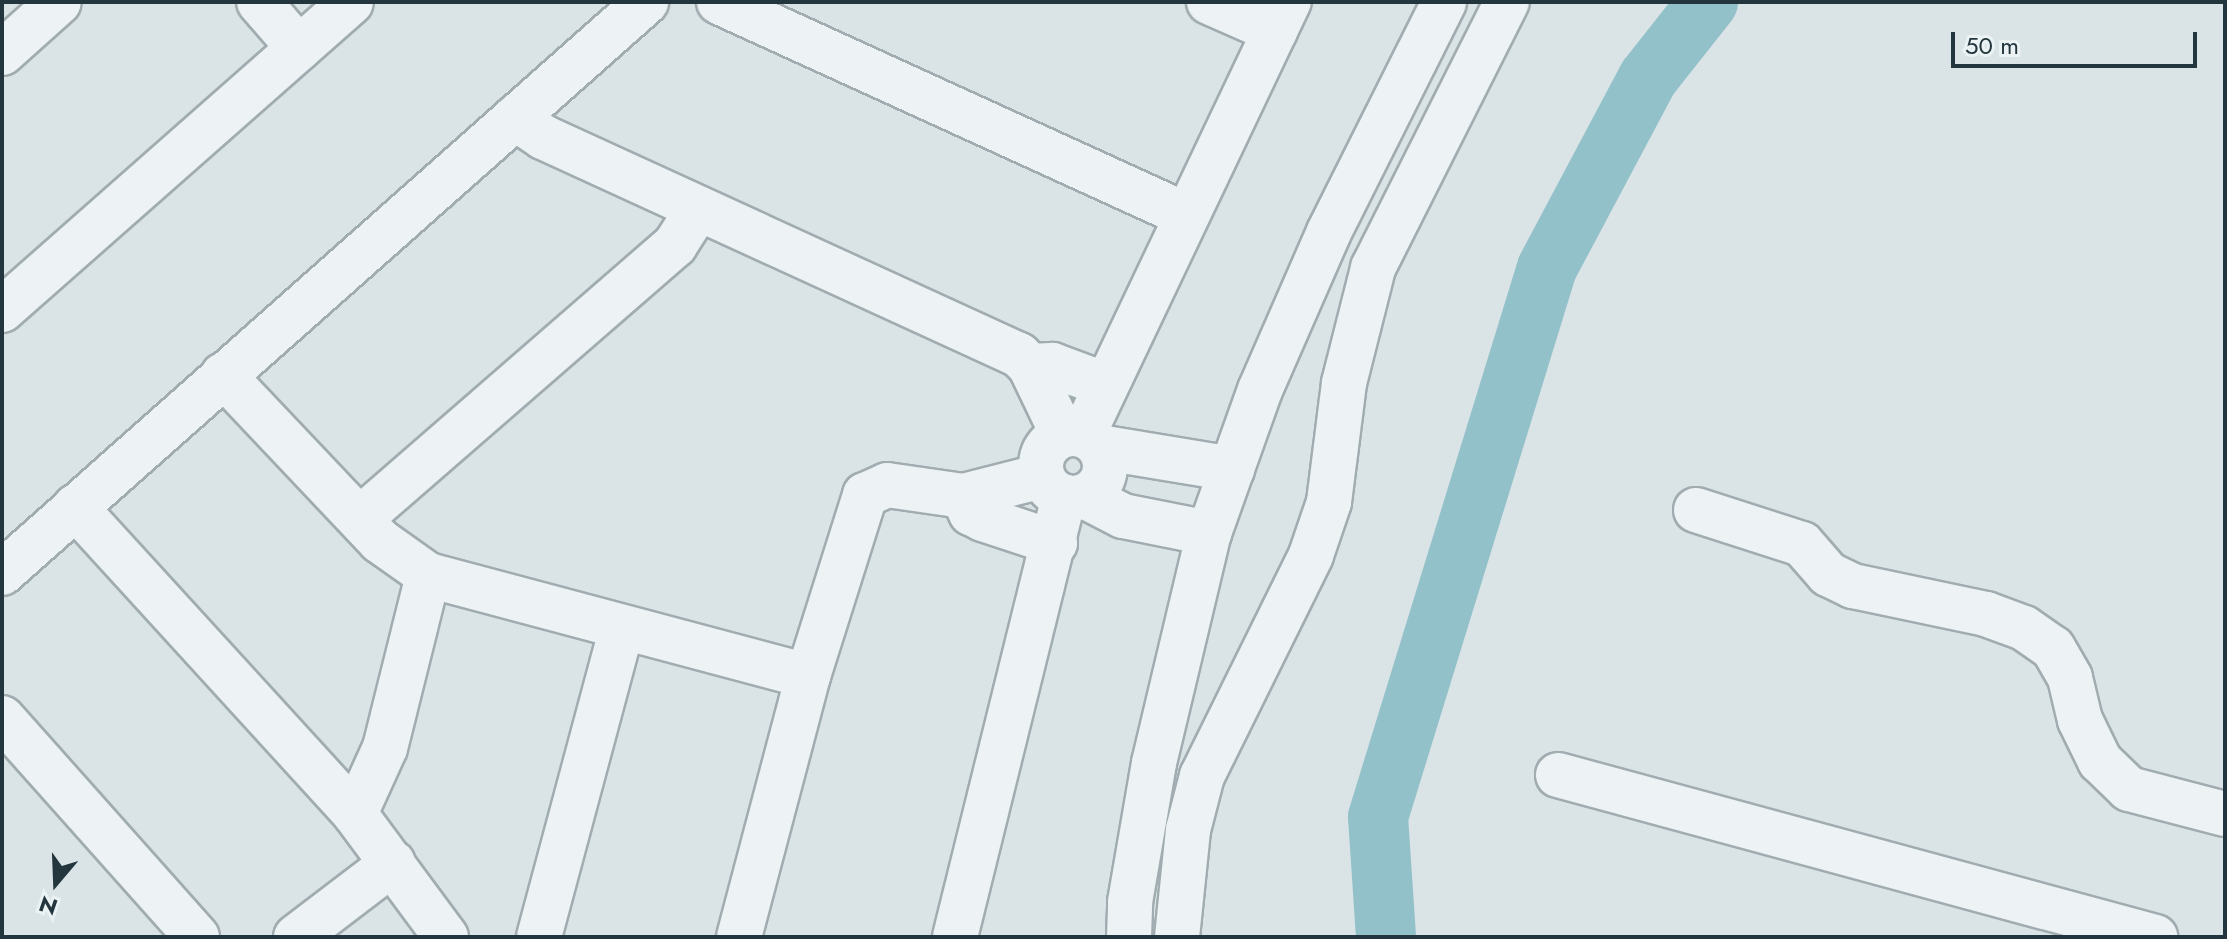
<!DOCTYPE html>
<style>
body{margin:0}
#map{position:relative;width:2227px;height:939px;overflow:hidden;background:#dae3e6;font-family:Jost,sans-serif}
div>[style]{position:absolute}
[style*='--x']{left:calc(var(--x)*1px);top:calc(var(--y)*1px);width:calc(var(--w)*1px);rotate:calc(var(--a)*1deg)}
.river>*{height:60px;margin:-30px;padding:0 30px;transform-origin:30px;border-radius:30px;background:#92c1c9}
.roads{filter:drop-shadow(2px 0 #a0acb0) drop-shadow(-2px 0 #a0acb0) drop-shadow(0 2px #a0acb0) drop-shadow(0 -2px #a0acb0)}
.minor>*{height:44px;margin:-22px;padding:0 22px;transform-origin:22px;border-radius:22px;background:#edf2f4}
.minor>.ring{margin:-22px;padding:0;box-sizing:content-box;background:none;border:44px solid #edf2f4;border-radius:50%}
span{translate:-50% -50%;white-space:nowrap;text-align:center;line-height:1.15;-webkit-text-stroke:6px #eaf2f4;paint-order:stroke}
.frame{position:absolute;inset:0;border:4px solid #24363d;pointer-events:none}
.north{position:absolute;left:16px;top:843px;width:80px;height:80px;-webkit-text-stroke:6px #eaf2f4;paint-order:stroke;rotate:199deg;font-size:22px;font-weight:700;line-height:32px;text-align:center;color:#24363d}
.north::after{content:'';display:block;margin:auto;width:28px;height:36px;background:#24363d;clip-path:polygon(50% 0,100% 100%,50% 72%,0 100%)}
.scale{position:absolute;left:1951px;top:32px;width:246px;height:36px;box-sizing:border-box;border:4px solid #24363d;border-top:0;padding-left:10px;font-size:24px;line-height:28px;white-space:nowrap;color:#24363d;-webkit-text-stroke:6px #eaf2f4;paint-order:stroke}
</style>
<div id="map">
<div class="river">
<i style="--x:1386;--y:937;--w:120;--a:-93.8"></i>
<i style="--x:1378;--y:817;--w:574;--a:-72.89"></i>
<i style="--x:1547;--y:268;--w:215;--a:-62"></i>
<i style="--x:1648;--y:78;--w:97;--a:-51.7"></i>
</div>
<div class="roads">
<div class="minor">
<i style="--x:259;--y:2;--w:61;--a:49"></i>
<i style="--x:719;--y:2;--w:513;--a:24.52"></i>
<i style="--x:1209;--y:2;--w:72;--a:23.7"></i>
<i style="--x:2;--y:53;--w:76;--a:-41.8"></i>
<i style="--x:515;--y:118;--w:34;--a:34"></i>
<i style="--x:543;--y:137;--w:524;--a:24.61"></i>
<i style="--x:1019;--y:355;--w:16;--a:45"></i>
<i style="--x:1030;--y:366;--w:76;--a:64.4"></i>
<i style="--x:2;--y:310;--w:465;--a:-41.4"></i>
<i style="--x:1030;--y:366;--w:22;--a:-3"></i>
<i style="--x:1052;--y:365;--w:58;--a:20.3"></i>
<i style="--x:223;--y:375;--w:228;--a:46.6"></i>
<i style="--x:380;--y:541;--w:59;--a:35.3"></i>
<i style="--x:428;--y:575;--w:393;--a:14.9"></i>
<i class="ring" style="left:1041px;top:434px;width:20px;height:20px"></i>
<i style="--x:1083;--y:435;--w:480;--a:-64.6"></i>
<i style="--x:1099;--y:447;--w:135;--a:9.4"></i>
<i style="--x:963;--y:496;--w:19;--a:65"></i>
<i style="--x:971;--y:513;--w:13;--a:27"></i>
<i style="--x:983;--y:519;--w:76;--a:18.4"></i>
<i style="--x:1084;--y:496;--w:44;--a:27.1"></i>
<i style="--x:1123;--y:516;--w:88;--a:11.2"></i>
<i style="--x:75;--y:507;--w:416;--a:47.6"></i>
<i style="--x:355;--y:814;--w:153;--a:53.5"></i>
<i style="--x:1696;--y:510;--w:111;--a:17.8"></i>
<i style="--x:1802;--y:544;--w:40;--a:49"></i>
<i style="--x:1828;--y:574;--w:28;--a:26"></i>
<i style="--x:1853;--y:586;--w:136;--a:11.9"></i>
<i style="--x:1986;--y:614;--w:40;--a:20.2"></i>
<i style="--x:2024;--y:628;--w:35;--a:35"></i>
<i style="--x:2053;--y:648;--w:34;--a:60"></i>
<i style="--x:2070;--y:678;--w:43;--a:76.6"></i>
<i style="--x:2080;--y:720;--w:46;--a:64"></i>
<i style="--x:2100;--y:761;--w:40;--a:44"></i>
<i style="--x:2129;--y:789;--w:99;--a:14.6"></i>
<i style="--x:361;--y:518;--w:416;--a:-41"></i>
<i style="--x:675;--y:245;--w:43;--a:-57.4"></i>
<i style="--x:2;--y:573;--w:861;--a:-41.56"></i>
<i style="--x:2;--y:718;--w:293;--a:48.3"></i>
<i style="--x:1558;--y:775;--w:619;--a:15.18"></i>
<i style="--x:355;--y:814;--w:72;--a:-65.6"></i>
<i style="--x:385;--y:748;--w:178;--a:-76"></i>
<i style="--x:296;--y:937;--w:122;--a:-37.3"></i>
<i style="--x:539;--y:937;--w:318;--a:-75"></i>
<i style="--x:739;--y:937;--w:270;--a:-75.2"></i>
<i style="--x:808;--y:676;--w:190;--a:-72.5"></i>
<i style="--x:865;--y:495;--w:24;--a:-24"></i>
<i style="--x:887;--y:485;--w:77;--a:8.2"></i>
<i style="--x:963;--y:496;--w:81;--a:-14.2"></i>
<i style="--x:955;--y:937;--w:454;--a:-76.1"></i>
<i style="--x:1129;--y:937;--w:35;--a:-88"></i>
<i style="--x:1130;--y:902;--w:141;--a:-80.2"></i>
<i style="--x:1154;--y:763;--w:236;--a:-76.6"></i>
<i style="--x:1209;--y:533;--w:152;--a:-70.4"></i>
<i style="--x:1260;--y:390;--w:172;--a:-66.4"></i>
<i style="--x:1329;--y:232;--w:257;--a:-63.4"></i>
<i style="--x:1177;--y:937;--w:108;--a:-84.1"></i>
<i style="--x:1188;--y:830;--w:56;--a:-75.5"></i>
<i style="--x:1202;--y:776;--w:246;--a:-63.7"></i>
<i style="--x:1311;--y:555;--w:56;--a:-71.2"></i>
<i style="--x:1329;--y:502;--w:120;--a:-82.8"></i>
<i style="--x:1344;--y:383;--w:119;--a:-75.8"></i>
<i style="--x:1373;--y:268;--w:298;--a:-63.3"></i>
</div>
</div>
<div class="frame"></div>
<div class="north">N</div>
<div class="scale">50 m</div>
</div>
